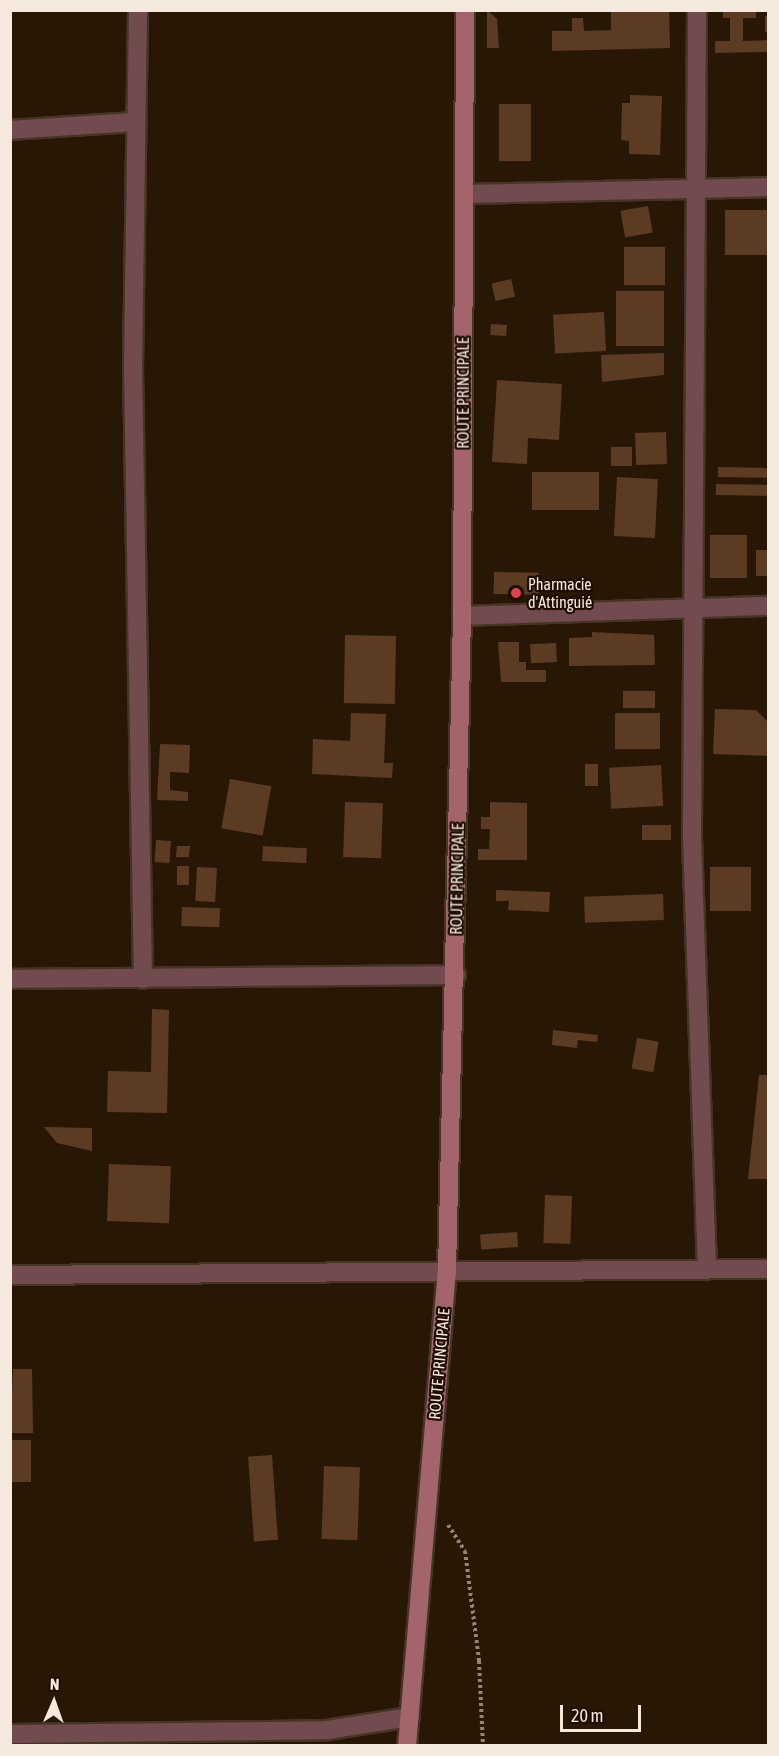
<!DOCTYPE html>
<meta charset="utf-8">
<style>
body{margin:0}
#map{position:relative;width:779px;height:1756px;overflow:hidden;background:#291706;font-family:"Asap Condensed",sans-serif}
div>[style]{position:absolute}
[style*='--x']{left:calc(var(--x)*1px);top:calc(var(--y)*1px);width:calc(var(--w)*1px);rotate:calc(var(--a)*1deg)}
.building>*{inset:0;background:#5c3b23;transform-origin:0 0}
.path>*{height:4px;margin-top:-2px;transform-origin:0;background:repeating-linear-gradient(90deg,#958578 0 3px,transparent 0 6px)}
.roads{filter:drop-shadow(2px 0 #463424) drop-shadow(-2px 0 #463424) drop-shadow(0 2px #463424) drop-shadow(0 -2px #463424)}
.street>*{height:18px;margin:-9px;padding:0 9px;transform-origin:9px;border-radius:9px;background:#724b4e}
.secondary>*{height:18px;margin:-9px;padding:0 9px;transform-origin:9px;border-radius:9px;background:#a4656a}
.dots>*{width:16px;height:16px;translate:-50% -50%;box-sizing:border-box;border:3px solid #1f0d01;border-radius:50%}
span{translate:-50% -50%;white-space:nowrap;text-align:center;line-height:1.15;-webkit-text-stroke:4.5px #1f0d01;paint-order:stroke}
.street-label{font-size:16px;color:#f5e8dd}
.poi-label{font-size:16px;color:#f5e8dd}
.left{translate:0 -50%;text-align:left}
.frame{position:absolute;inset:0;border:12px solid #f5e8dd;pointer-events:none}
.north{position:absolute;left:24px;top:1672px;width:60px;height:60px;-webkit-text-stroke:4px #1f0d01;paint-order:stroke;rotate:2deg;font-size:16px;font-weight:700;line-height:24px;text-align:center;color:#f5e8dd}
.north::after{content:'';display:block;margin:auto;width:21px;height:27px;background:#f5e8dd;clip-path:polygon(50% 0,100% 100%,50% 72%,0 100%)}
.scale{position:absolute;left:560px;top:1705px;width:81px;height:27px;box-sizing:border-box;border:3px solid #f5e8dd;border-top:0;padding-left:8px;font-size:18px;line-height:21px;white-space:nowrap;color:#f5e8dd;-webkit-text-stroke:4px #1f0d01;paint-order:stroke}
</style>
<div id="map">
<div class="building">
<i style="clip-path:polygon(487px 10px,497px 19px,499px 48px,487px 48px)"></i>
<i style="clip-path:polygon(611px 10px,669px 10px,670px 48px,552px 51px,552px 31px,572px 31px,572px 18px,583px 18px,584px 31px,611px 30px)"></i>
<i style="clip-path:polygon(723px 10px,756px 10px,756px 18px,743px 18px,743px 41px,768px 40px,768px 52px,715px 53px,715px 41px,730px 41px,730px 18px,723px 18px)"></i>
<i style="left:765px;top:16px;width:3px;height:16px"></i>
<i style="clip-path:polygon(630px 95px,662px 96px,660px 155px,629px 154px,629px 141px,621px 140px,622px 103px,630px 103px)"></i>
<i style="left:499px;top:104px;width:32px;height:57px"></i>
<i style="left:648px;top:206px;width:27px;height:28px;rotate:80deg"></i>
<i style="left:768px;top:210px;width:45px;height:43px;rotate:90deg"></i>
<i style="left:624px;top:247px;width:41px;height:38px"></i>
<i style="left:511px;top:279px;width:18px;height:20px;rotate:77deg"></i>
<i style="left:664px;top:291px;width:55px;height:48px;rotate:90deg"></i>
<i style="left:604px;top:312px;width:39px;height:51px;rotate:87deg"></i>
<i style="left:491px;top:324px;width:16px;height:11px;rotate:4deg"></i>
<i style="clip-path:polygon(664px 353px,664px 375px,602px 382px,601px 355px)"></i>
<i style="clip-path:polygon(497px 380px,562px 384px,559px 440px,528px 438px,527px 464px,492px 462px)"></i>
<i style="left:666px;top:432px;width:32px;height:31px;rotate:88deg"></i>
<i style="left:611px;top:447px;width:21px;height:19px"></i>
<i style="left:718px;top:467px;width:50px;height:10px;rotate:1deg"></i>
<i style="left:599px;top:472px;width:38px;height:67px;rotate:90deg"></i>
<i style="left:617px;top:477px;width:41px;height:59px;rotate:3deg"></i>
<i style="left:716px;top:484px;width:52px;height:11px;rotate:1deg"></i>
<i style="left:710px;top:535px;width:37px;height:43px"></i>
<i style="left:768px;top:550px;width:26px;height:12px;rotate:90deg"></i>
<i style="left:494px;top:572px;width:45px;height:22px;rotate:1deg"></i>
<i style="clip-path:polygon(592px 632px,654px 635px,655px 665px,569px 666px,569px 638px,592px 637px)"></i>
<i style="left:345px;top:635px;width:51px;height:68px;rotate:1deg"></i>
<i style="clip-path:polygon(498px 642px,519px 642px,519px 662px,526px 662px,526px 670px,546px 670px,546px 682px,501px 682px)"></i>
<i style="left:556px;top:643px;width:19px;height:26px;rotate:87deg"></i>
<i style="left:623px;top:691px;width:32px;height:17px"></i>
<i style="clip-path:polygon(715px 709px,756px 710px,768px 722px,768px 756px,713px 754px)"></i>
<i style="clip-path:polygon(351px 713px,386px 714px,384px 763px,393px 763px,392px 778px,312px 774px,313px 739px,350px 741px)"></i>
<i style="left:615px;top:713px;width:45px;height:36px"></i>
<i style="clip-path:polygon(160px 744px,190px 745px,189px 773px,170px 772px,170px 790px,188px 792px,188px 801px,157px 800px)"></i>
<i style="left:585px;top:764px;width:13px;height:22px"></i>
<i style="left:661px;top:765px;width:41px;height:52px;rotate:87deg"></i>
<i style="left:230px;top:779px;width:42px;height:50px;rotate:10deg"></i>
<i style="left:345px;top:802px;width:38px;height:55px;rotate:2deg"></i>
<i style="clip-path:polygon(490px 802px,527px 803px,527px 860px,478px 860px,478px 849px,489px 849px,490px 829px,481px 829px,481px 817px,490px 817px)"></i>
<i style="left:671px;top:825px;width:15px;height:29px;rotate:90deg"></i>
<i style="left:156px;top:840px;width:15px;height:22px;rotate:4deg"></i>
<i style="clip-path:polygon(177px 846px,190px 846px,189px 857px,176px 857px)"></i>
<i style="left:263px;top:846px;width:44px;height:15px;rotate:3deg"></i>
<i style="left:177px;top:866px;width:12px;height:19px"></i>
<i style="left:197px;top:867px;width:20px;height:34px;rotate:3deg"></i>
<i style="left:710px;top:867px;width:41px;height:44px"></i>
<i style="clip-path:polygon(496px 890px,550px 892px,549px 912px,508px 910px,509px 901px,496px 901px)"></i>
<i style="left:663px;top:894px;width:26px;height:79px;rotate:88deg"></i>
<i style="left:182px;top:907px;width:38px;height:19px;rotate:2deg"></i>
<i style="clip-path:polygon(152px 1009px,169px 1010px,167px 1113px,107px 1112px,108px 1071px,151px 1072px)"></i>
<i style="clip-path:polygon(553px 1030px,598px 1035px,597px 1042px,578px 1040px,577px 1048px,552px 1045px)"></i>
<i style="left:637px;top:1038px;width:22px;height:31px;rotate:10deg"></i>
<i style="clip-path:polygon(759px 1075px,768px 1075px,768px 1179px,748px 1179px)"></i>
<i style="clip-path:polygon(44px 1127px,92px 1128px,92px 1151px,57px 1143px)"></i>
<i style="left:109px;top:1164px;width:62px;height:57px;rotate:2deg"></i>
<i style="left:545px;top:1195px;width:27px;height:48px;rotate:2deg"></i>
<i style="left:517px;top:1232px;width:15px;height:37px;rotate:86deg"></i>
<i style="clip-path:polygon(13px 1369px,32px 1369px,33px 1433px,10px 1433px)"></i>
<i style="left:10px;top:1440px;width:21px;height:42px"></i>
<i style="left:272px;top:1455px;width:85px;height:24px;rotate:86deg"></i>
<i style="left:324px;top:1466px;width:36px;height:73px;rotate:2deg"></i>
</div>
<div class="path">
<i style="--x:448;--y:1525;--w:31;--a:57"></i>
<i style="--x:465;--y:1551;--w:111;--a:82.7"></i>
<i style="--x:479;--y:1661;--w:85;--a:87.3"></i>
</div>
<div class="roads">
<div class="street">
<i style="--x:138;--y:10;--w:356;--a:90.8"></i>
<i style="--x:133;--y:366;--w:613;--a:89.07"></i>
<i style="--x:697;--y:10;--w:829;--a:90.35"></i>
<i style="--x:692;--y:839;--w:427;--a:88"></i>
<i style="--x:10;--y:130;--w:124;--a:-3.7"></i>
<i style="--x:464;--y:194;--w:304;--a:-1.3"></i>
<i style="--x:462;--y:616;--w:306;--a:-1.9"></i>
<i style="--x:10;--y:979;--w:446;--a:-0.5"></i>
<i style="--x:10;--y:1275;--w:758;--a:-0.45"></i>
<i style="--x:14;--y:1734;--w:313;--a:-0.7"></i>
<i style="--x:327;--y:1730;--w:84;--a:-8.9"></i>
</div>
<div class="secondary">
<i style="--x:407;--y:1746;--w:476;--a:-85.2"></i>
<i style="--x:447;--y:1272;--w:656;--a:-88.69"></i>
<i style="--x:462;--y:616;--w:606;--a:-89.72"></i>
</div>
</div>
<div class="dots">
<i style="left:516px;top:593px;background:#e0444e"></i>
</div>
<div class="street-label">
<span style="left:463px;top:393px;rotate:-90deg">ROUTE PRINCIPALE</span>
<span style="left:457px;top:879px;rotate:-89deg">ROUTE PRINCIPALE</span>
<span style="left:439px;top:1364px;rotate:-85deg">ROUTE PRINCIPALE</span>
</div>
<div class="poi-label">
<span class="left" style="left:528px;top:593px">Pharmacie<br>d'Attinguié</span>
</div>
<div class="frame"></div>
<div class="north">N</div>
<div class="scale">20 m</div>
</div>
